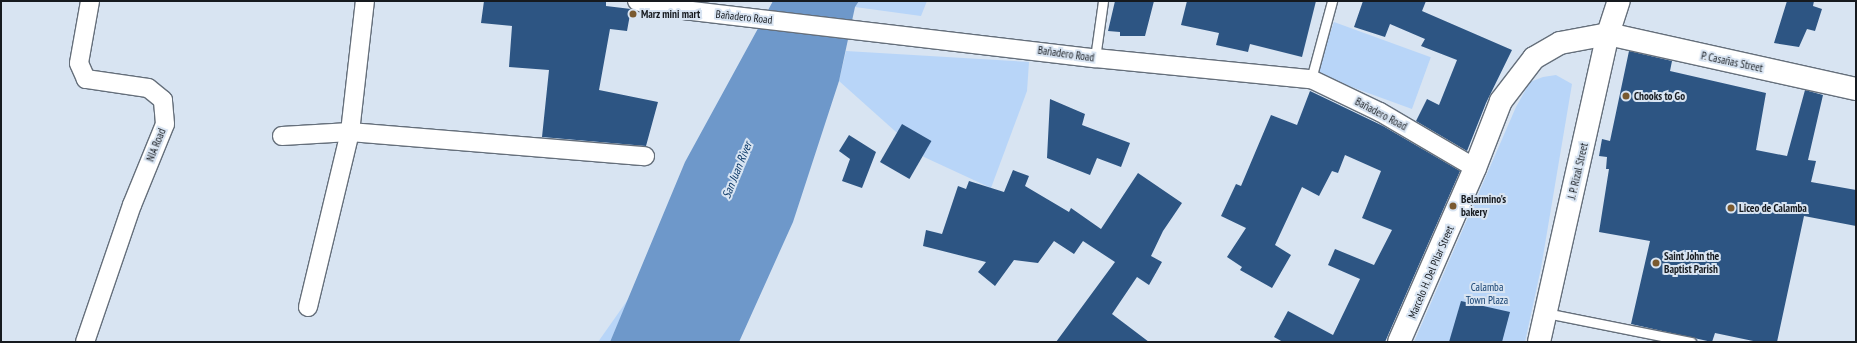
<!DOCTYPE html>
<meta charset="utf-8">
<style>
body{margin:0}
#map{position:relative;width:1857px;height:343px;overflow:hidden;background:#d8e4f2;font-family:"PT Sans Narrow",sans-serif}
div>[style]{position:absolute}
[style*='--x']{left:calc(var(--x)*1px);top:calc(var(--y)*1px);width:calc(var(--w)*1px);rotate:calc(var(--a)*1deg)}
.green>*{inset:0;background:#b8d5f8;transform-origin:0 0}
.water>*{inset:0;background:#6e98ca}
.building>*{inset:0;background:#2d5583;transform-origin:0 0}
.roads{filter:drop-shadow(1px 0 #656f7b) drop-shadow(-1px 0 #656f7b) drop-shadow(0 1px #656f7b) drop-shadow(0 -1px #656f7b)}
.lane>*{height:9px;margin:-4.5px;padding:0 4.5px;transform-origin:4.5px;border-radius:4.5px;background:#fff}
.street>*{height:18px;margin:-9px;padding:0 9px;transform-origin:9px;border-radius:9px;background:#fff}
.secondary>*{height:22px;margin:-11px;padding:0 11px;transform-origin:11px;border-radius:11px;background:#fff}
.dots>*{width:11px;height:11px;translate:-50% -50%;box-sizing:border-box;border:2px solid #d8e4f2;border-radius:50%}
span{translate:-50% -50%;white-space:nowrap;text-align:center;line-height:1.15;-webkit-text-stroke:4px #d8e4f2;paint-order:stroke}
.poi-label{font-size:11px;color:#161a1f;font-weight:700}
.left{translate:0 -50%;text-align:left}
.street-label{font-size:11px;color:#161a1f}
.park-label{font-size:11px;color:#144070}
.water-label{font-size:12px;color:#093766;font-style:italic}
.frame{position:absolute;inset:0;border:2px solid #161a1f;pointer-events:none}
</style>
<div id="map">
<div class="green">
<i style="clip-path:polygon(859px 1px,927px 1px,921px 16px,855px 7px)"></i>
<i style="left:1334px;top:22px;width:103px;height:55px;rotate:20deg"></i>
<i style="clip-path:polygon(846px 51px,1029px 62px,1027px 91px,991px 188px,924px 157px,839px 81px)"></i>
<i style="clip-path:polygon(1556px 75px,1572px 84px,1541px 268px,1525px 342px,1414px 342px,1516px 107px,1530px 82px,1543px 77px)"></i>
<i style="clip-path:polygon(629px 298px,610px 342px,598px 342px)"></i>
</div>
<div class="water">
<i style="clip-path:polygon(773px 1px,859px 1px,855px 7px,839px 81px,793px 222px,739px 342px,610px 342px,685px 162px)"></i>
</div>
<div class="building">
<i style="clip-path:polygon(484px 1px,606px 1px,606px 6px,631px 9px,627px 31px,610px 29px,599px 90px,658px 102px,646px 146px,542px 137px,549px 70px,509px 67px,512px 26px,481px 23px)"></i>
<i style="clip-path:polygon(1115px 1px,1154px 1px,1145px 36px,1120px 36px,1120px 32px,1108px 31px)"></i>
<i style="clip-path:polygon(1187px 1px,1316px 1px,1302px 57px,1250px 44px,1248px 52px,1216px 45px,1219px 33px,1181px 25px)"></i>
<i style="clip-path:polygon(1363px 1px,1426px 1px,1422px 11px,1512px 50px,1486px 103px,1467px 151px,1416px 121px,1427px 99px,1439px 105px,1457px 60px,1421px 46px,1425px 39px,1390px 24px,1385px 37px,1354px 27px)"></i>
<i style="clip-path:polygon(1787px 1px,1814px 1px,1813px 6px,1822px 9px,1815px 31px,1807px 29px,1799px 47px,1774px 43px)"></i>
<i style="clip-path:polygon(1629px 51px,1672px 61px,1670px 71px,1766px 93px,1756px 150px,1787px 156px,1805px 90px,1823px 95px,1808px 160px,1816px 161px,1811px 182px,1856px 190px,1856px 226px,1804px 216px,1777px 342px,1758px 342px,1715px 333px,1712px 342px,1631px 324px,1650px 241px,1599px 232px,1609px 169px,1606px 169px,1607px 157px,1599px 156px,1602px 139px,1610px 141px)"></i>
<i style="clip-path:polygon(1310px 91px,1383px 126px,1460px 171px,1385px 342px,1283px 342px,1274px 337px,1288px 311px,1333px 335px,1360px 279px,1328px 265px,1335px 249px,1374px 265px,1392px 230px,1362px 218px,1381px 171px,1345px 155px,1338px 173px,1332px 171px,1319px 196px,1302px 187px,1275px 245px,1291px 255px,1272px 288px,1240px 270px,1242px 267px,1227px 257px,1246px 228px,1221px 216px,1236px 184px,1241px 186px,1271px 115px,1297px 125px)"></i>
<i style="clip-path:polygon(1050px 99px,1085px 114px,1082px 125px,1130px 143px,1121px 167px,1097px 158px,1090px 175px,1047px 158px)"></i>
<i style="left:902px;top:124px;width:34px;height:44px;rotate:30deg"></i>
<i style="clip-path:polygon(849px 135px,876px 152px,862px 188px,842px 181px,850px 159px,839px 151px)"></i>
<i style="clip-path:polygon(1013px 170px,1029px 176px,1025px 186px,1069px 212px,1071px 208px,1101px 229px,1138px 173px,1182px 203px,1163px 231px,1151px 256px,1162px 262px,1149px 285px,1137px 277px,1112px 314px,1149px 342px,1056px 342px,1115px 262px,1083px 241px,1074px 254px,1054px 241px,1038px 263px,1014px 260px,995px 286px,978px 272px,986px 262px,923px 246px,926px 230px,942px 234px,958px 186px,966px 189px,969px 181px,1004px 192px)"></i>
<i style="clip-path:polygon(1461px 301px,1510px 312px,1502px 342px,1449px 342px)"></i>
</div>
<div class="roads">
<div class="lane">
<i style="--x:1095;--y:58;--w:58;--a:-82"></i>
<i style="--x:1311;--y:79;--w:81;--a:-74.9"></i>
<i style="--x:1546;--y:313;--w:148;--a:11.3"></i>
</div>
<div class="street">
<i style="--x:637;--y:1;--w:22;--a:16"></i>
<i style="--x:658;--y:7;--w:440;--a:6.7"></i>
<i style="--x:1095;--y:58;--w:217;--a:5.6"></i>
<i style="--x:1311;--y:79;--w:76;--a:25.6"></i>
<i style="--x:1380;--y:112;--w:110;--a:30.5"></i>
<i style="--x:282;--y:136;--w:68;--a:-3.4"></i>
<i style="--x:350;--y:132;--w:296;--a:4.7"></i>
<i style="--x:308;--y:307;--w:180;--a:-76.5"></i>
<i style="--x:350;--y:132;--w:132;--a:-83.5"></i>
<i style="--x:85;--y:342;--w:145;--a:-71.1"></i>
<i style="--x:132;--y:205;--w:87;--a:-67.8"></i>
<i style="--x:165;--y:124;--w:24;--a:-95"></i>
<i style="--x:163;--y:100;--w:19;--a:-141"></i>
<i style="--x:148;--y:88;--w:63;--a:-171.7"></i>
<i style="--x:86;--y:79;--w:17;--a:-114"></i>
<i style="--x:79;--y:63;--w:63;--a:-79.9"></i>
</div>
<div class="secondary">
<i style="--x:1399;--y:342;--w:190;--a:-66.4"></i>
<i style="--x:1475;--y:168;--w:72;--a:-68.8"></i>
<i style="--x:1501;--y:101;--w:54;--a:-52.5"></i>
<i style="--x:1534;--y:58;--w:30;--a:-30"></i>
<i style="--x:1560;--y:43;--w:49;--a:-10.6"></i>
<i style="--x:1608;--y:34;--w:254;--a:12.5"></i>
<i style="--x:1539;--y:342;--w:316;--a:-77.4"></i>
<i style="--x:1608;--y:34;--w:35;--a:-72"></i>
</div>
</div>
<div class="dots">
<i style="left:633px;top:14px;background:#7a5a30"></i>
<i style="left:1626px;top:96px;background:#7a5a30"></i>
<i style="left:1453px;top:206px;background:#7a5a30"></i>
<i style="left:1731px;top:208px;background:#7a5a30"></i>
<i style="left:1656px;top:263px;background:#7a5a30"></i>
</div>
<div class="poi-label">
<span class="left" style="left:641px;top:14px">Marz mini mart</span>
<span class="left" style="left:1634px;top:96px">Chooks to Go</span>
<span class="left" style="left:1461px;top:206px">Belarmino's<br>bakery</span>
<span class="left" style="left:1739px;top:208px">Liceo de Calamba</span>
<span class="left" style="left:1664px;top:263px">Saint John the<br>Baptist Parish</span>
</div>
<div class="street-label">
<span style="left:744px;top:17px;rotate:6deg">Bañadero Road</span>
<span style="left:1066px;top:54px;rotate:8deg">Bañadero Road</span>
<span style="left:1732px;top:62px;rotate:12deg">P. Casañas Street</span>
<span style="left:1381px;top:114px;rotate:28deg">Bañadero Road</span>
<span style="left:156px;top:145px;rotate:-68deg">NIA Road</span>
<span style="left:1578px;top:171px;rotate:-77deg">J. P. Rizal Street</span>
<span style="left:1431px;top:272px;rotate:-67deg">Marcelo H. Del Pilar Street</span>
</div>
<div class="park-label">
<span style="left:1487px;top:294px">Calamba<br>Town Plaza</span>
</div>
<div class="water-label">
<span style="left:737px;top:170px;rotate:-68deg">San Juan River</span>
</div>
<div class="frame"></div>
</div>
